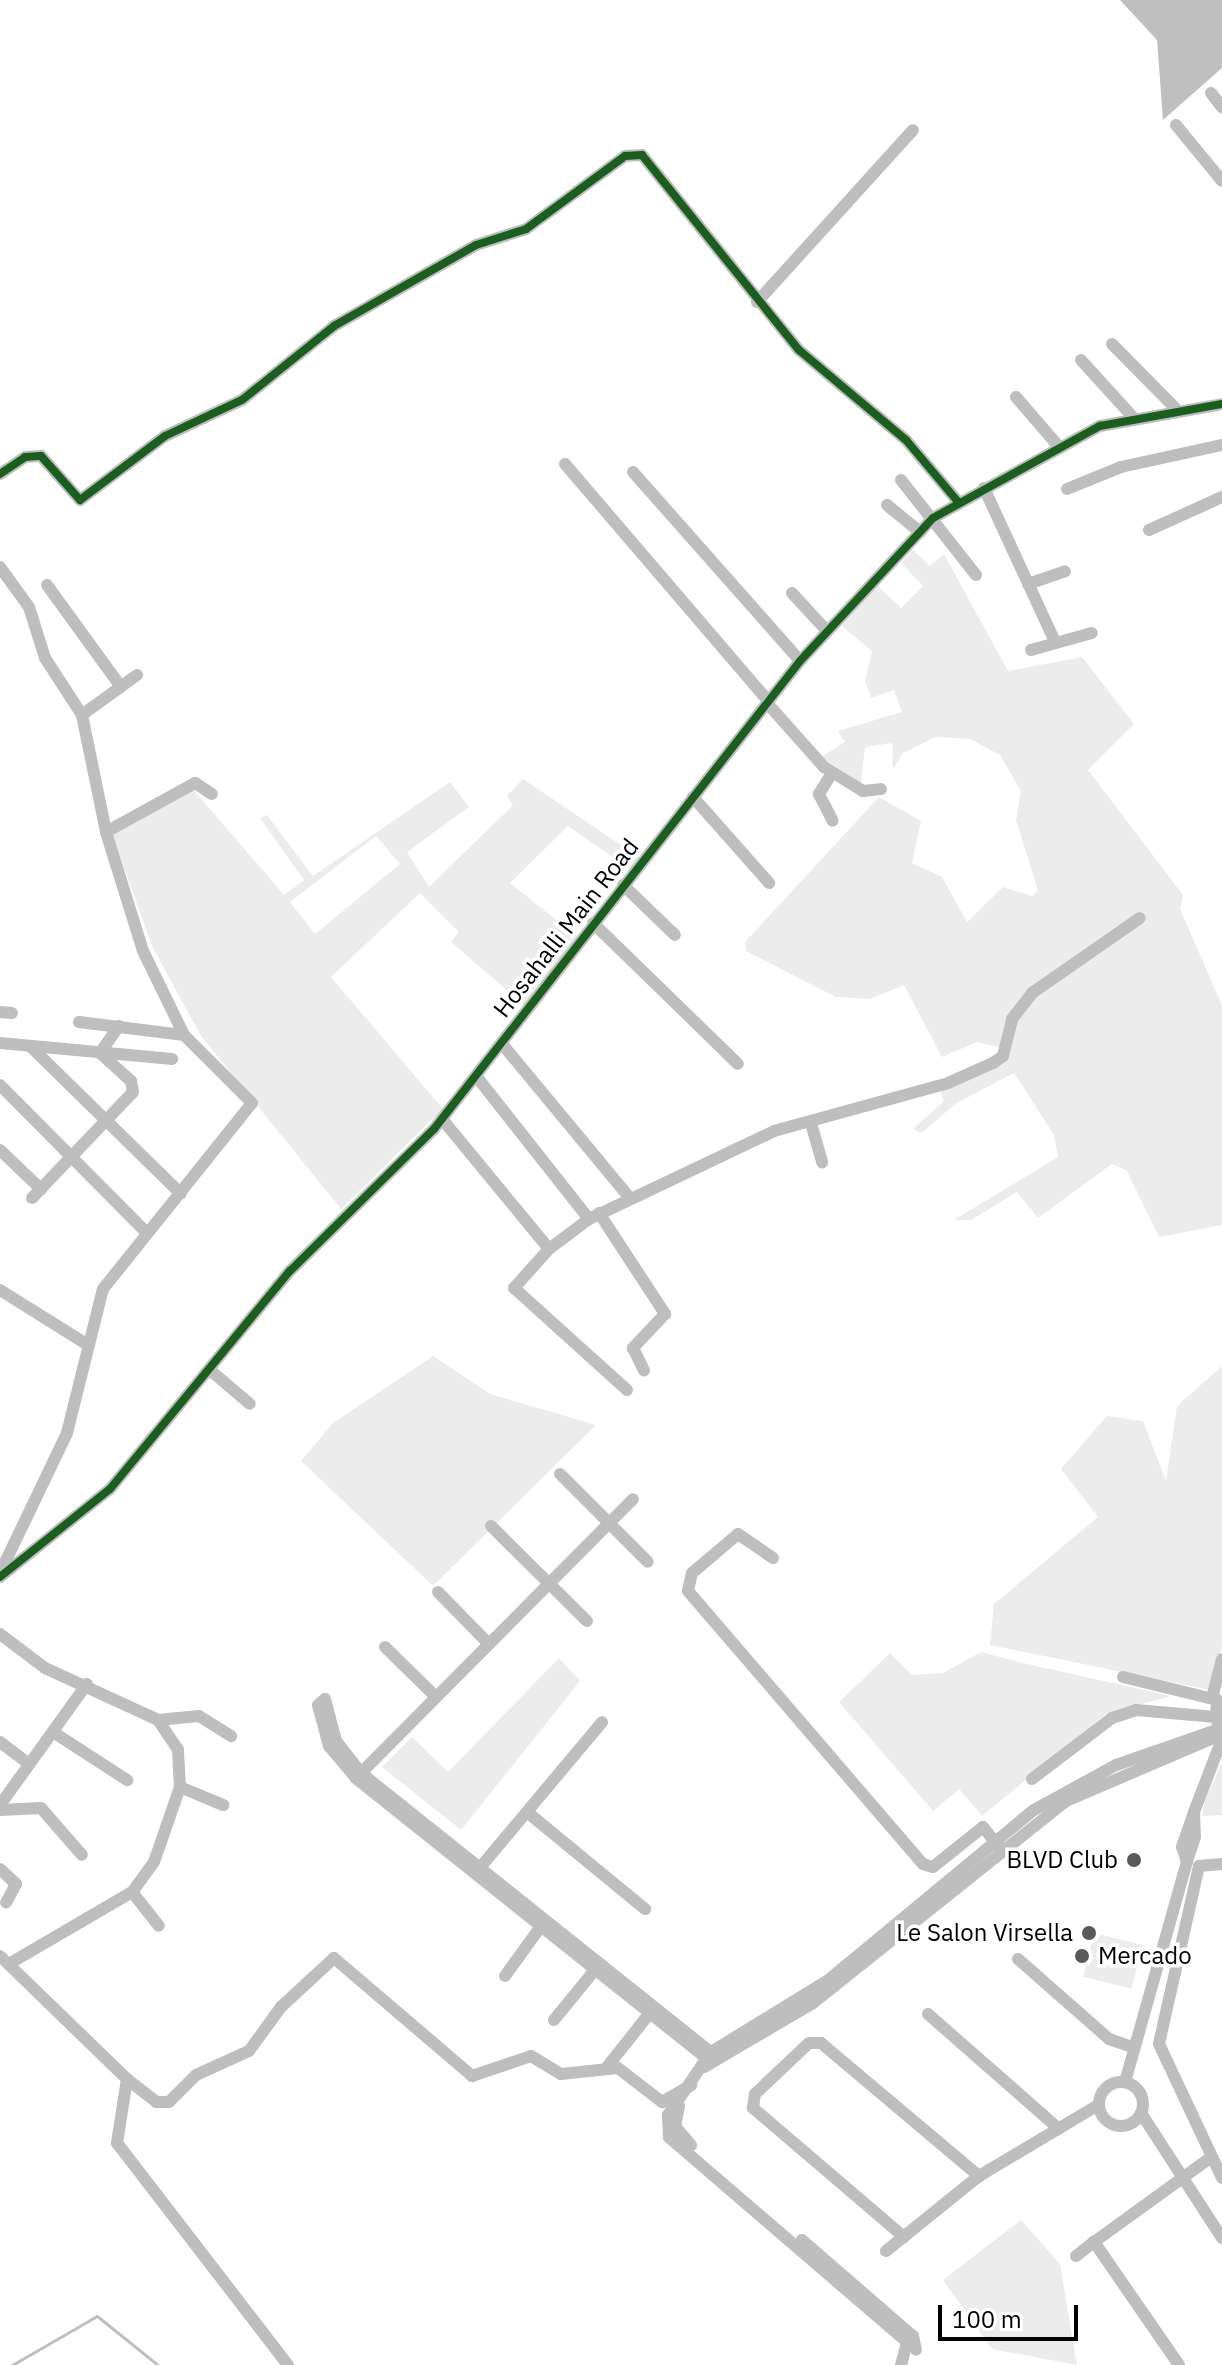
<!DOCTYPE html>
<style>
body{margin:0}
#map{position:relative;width:1222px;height:2365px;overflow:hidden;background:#fff;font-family:"IBM Plex Sans",sans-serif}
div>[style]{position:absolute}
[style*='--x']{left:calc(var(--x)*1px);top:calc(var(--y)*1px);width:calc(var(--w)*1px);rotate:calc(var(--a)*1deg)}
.green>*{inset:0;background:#ececec;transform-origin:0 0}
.water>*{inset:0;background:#bfbfbf}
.stream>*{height:3px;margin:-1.5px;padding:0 1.5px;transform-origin:1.5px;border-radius:1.5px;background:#bfbfbf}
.minor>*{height:12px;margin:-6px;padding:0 6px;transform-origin:6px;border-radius:6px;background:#bebebe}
.minor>.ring{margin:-6px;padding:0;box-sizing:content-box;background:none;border:12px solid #bebebe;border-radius:50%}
.cycleway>*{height:8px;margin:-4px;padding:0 4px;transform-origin:4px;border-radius:4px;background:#1b5e20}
.dots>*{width:22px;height:22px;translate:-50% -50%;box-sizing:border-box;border:4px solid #fff;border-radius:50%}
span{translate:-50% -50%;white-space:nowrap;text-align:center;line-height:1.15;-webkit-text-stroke:7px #fff;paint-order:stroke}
.street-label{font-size:24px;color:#000}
.poi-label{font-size:24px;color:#000}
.right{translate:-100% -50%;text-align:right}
.left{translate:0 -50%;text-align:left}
.scale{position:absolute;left:938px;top:2305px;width:140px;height:36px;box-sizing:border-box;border:4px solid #000;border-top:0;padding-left:10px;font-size:24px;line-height:28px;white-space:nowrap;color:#000;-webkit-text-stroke:6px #fff;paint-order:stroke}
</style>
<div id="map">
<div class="green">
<i style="clip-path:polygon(913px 550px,930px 566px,944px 554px,1008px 671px,1082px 657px,1134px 724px,1088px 770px,1183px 895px,1180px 909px,1222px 1005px,1222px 1225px,1159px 1237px,1127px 1171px,1112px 1164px,1038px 1218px,1017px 1192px,971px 1220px,954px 1220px,1058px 1157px,1054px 1135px,1014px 1073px,955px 1104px,922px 1133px,913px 1129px,944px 1101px,940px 1089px,1011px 1050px,977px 1042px,942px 1057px,904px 985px,870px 999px,836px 997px,746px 951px,745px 942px,879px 797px,921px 821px,912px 863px,942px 877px,967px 922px,1003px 887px,1032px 896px,1038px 890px,1016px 820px,1021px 791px,1000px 755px,970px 739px,935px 737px,902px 754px,893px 769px,892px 743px,865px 747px,861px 783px,821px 757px,845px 742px,838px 731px,902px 712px,894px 690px,871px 698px,865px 681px,872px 651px,842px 626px,877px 585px,901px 608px,923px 586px,901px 563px)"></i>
<i style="clip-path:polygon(evenodd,523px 779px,640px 858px,631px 870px,568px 826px,510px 883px,578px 937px,525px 1006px,451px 942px,459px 932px,420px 893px,331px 977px,443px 1109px,341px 1209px,201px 1036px,153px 948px,112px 835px,192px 788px,284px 895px,304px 880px,260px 818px,267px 815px,313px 876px,450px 782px,469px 807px,407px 852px,429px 887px,513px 805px,507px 796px,523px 779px,376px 836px,400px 864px,315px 934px,290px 902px,376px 836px)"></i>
<i style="clip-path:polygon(433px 1356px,490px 1394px,596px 1425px,433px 1586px,301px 1461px,333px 1423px)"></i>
<i style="clip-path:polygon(1222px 1366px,1222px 1647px,1210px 1690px,990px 1645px,994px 1604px,1098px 1517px,1061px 1469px,1107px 1416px,1143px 1421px,1166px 1481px,1177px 1406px)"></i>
<i style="clip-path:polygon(981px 1652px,1023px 1663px,1171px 1696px,1106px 1714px,982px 1816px,959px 1789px,933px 1811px,839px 1702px,890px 1653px,912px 1675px,943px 1673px)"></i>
<i style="clip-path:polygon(559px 1658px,580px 1681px,461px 1830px,382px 1767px,412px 1737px,448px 1772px)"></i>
<i style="clip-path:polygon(1222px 1762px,1222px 1815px,1202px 1816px,1205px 1800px)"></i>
<i style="left:1094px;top:1933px;width:50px;height:45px;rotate:14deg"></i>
<i style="clip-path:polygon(1021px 2220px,1060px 2264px,1077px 2365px,992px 2349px,943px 2280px)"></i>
</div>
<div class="water">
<i style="clip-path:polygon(1120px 0,1222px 0,1222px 68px,1163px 120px,1157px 40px)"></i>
</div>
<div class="stream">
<i style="--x:12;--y:2365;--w:98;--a:-30"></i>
<i style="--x:97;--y:2316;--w:78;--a:38.8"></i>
</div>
<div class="minor">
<i style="--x:1211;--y:93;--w:18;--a:52"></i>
<i style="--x:1176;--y:125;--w:72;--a:50.6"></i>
<i style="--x:757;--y:302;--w:232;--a:-47.8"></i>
<i style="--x:1112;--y:344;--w:91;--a:45.4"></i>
<i style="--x:1081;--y:360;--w:76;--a:47.7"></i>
<i style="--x:1016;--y:397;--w:67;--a:49.2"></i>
<i style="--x:565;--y:464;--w:312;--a:49.4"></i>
<i style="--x:633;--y:472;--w:252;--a:48.5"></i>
<i style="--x:0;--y:474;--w:30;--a:-34"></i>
<i style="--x:25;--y:457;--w:16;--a:-4"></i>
<i style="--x:41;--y:456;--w:59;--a:48.4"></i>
<i style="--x:80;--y:500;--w:106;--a:-37"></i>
<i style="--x:165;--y:436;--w:85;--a:-25.1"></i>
<i style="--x:242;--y:400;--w:118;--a:-38.8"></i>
<i style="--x:334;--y:326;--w:163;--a:-29.7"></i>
<i style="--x:476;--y:245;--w:52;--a:-17.7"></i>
<i style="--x:526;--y:229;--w:123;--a:-36.4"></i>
<i style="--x:625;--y:156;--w:17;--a:-3"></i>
<i style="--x:642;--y:155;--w:250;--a:51.2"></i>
<i style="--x:799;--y:350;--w:140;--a:40.1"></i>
<i style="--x:906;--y:440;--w:82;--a:49.9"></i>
<i style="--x:901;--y:480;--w:121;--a:51.7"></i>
<i style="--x:984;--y:488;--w:170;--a:65.2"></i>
<i style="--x:1067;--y:489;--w:58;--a:-22.2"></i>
<i style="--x:1121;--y:467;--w:103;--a:-12.3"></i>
<i style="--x:887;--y:505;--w:43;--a:39.3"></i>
<i style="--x:1149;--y:530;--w:80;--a:-24.3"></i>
<i style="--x:0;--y:567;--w:49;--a:54.1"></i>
<i style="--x:29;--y:607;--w:53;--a:72.6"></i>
<i style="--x:45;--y:658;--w:68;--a:57"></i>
<i style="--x:1028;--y:584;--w:39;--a:-19"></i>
<i style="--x:47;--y:585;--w:126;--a:54"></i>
<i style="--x:792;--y:593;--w:52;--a:47.4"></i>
<i style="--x:1031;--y:650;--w:63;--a:-15.6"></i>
<i style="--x:137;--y:675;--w:68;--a:144"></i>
<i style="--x:82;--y:715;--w:119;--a:78.4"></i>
<i style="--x:106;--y:832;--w:102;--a:-28.8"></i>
<i style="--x:195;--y:783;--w:20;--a:33"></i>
<i style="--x:767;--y:703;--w:86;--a:48.3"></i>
<i style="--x:824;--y:767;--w:46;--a:31.6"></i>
<i style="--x:863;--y:791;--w:18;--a:-6"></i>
<i style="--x:832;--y:773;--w:25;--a:122"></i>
<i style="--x:819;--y:794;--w:30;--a:63"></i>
<i style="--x:693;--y:797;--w:115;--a:48.5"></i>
<i style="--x:623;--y:885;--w:72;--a:43.9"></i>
<i style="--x:593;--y:923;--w:202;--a:44.2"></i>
<i style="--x:0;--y:1012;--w:12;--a:5"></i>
<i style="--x:79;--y:1022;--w:106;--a:7.1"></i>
<i style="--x:0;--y:1043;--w:173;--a:5.3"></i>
<i style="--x:502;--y:1044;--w:200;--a:50.3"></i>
<i style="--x:30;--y:1046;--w:211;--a:44.4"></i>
<i style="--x:100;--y:1053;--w:33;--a:-55"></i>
<i style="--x:476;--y:1076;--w:182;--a:51.7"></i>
<i style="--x:0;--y:1085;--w:206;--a:45.2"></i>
<i style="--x:442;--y:1119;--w:168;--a:50.5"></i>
<i style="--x:811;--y:1123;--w:41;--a:74.2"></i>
<i style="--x:0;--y:1150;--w:57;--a:43.6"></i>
<i style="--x:32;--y:1198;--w:146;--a:-46.4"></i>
<i style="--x:133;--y:1092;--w:11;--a:-100"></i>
<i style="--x:131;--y:1081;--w:42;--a:-137.9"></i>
<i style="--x:599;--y:1213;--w:121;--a:56.8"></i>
<i style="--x:665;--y:1314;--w:47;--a:133.3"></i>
<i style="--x:633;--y:1348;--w:25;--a:64"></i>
<i style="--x:0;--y:1290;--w:104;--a:32"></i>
<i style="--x:210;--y:1370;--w:52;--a:40.4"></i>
<i style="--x:627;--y:1390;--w:152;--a:-137.9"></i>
<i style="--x:514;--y:1288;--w:52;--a:-48.1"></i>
<i style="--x:549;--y:1249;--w:50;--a:-36.9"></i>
<i style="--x:589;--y:1219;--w:205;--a:-25.4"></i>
<i style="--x:774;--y:1131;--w:180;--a:-15.4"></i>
<i style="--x:948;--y:1083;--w:49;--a:-24"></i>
<i style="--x:993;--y:1063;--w:12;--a:-35"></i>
<i style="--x:1003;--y:1056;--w:38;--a:-76"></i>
<i style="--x:1012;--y:1019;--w:33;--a:-52"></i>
<i style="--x:1032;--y:993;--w:131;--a:-34.8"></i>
<i style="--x:560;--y:1474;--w:124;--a:45"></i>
<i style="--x:491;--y:1526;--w:135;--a:44.7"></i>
<i style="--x:773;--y:1558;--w:42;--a:-145.6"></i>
<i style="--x:738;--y:1534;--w:60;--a:139.7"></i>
<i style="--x:692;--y:1573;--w:18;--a:103"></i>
<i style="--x:688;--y:1591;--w:360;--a:49.3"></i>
<i style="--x:923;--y:1864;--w:10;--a:17"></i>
<i style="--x:933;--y:1867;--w:64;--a:-38.7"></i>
<i style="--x:983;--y:1827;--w:28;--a:51"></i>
<i style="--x:0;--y:1573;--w:155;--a:-64.4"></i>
<i style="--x:67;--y:1433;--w:148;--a:-76"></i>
<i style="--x:103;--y:1289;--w:238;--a:-51.3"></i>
<i style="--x:252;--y:1103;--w:96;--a:-135"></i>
<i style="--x:184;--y:1035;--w:93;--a:-116"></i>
<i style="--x:143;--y:951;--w:125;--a:-107.3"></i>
<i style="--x:0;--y:1577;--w:141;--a:-38.7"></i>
<i style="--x:110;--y:1489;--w:283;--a:-50.5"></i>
<i style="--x:290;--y:1271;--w:202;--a:-44.6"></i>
<i style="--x:434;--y:1129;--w:594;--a:-51.97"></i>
<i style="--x:800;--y:661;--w:195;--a:-47.1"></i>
<i style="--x:933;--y:518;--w:191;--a:-28.9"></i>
<i style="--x:1100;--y:426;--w:124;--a:-10.2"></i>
<i style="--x:438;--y:1592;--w:73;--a:45.6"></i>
<i style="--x:0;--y:1634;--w:56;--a:37.1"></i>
<i style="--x:45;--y:1668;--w:124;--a:24.7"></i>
<i style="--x:158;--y:1720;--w:36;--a:56"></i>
<i style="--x:178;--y:1750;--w:37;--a:87"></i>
<i style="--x:180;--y:1787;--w:79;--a:109.1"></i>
<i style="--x:154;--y:1862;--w:37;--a:126"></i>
<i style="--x:132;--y:1892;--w:143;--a:149.7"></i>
<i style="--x:385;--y:1647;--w:71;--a:44.4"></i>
<i style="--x:1123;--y:1677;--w:97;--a:13.7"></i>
<i style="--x:1217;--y:1700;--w:17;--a:93"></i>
<i style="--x:1212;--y:1698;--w:40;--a:-75.6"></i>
<i style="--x:158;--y:1720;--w:41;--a:-5.6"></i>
<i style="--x:199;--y:1716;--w:38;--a:32"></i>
<i style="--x:56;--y:1734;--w:85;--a:32.9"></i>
<i style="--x:0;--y:1742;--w:34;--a:37"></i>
<i style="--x:356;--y:1778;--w:393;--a:-45.2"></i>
<i style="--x:1032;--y:1779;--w:101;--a:-37.3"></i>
<i style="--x:1112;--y:1718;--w:25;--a:-18"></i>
<i style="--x:1136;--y:1710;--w:80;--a:5"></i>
<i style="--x:1216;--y:1717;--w:11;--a:75"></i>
<i style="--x:180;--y:1787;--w:47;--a:22.7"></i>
<i style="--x:0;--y:1805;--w:149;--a:-54.3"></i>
<i style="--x:0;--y:1810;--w:41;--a:-2.8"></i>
<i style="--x:41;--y:1808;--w:62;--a:48.9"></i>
<i style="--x:527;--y:1812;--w:153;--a:39.4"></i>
<i style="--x:1194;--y:1812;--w:25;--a:88"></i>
<i style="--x:1195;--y:1837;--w:26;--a:108"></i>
<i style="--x:1187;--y:1862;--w:16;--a:-108"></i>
<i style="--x:1182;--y:1847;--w:37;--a:-71"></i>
<i style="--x:1194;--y:1812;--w:78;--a:-69"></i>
<i style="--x:1222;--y:1864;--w:23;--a:175"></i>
<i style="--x:1199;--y:1866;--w:182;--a:102.7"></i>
<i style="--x:1159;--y:2044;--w:148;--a:64.8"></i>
<i style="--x:0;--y:1869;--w:22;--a:43"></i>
<i style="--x:16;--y:1884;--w:21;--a:118"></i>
<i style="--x:478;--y:1870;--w:193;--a:-50"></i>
<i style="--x:132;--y:1892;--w:43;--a:51.5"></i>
<i style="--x:0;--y:1956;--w:177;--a:44.1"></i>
<i style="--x:127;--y:2079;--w:65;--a:98.9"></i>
<i style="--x:117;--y:2143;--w:280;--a:52.4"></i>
<i style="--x:1018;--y:1959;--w:121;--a:41.3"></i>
<i style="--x:1109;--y:2039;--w:24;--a:19"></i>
<i style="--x:505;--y:1976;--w:58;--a:-54.1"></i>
<i style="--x:928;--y:2014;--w:174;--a:41.3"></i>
<i style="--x:554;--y:2020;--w:63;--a:-50.8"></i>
<i style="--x:705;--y:2057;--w:447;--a:-141.4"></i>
<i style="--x:356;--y:1778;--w:42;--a:-130.2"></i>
<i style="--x:329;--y:1746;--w:42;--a:-105"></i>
<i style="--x:318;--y:1705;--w:9;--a:-41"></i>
<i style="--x:325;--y:1699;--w:43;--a:75.3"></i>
<i style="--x:336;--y:1741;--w:41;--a:52"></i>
<i style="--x:361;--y:1773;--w:448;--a:38.6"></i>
<i style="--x:607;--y:2067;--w:68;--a:-51.6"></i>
<i style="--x:704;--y:2067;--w:126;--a:-30.4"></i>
<i style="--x:813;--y:2003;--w:324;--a:-38.6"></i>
<i style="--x:1066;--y:1801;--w:170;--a:-23.2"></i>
<i style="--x:127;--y:2079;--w:37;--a:38"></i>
<i style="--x:156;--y:2102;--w:13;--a:0"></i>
<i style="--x:169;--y:2102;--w:38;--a:-45"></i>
<i style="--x:196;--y:2075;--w:58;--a:-24.4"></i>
<i style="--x:249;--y:2051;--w:54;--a:-54"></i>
<i style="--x:281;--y:2007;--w:72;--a:-42.8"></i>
<i style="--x:334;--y:1958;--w:182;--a:40.5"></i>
<i style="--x:472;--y:2076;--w:62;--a:-18.7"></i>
<i style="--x:531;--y:2056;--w:35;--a:31"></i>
<i style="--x:561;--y:2074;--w:57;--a:-6"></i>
<i style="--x:618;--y:2068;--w:56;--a:37.7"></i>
<i style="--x:662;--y:2102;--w:34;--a:-30"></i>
<i class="ring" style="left:1099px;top:2082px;width:32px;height:32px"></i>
<i style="--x:1125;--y:2082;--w:229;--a:-74.3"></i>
<i style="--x:679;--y:2106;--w:20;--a:101"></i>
<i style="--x:675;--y:2126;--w:25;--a:50"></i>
<i style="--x:1141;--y:2113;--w:149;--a:57.1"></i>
<i style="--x:904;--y:2237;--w:199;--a:-139.5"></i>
<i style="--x:753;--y:2108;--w:14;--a:-82"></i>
<i style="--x:755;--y:2094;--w:74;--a:-43.4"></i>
<i style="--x:809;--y:2043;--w:12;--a:0"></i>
<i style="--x:821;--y:2043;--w:207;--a:40.1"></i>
<i style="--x:802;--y:2240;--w:147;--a:40.9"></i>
<i style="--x:913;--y:2336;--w:14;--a:78"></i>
<i style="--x:886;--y:2251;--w:119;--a:-38.9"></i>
<i style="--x:979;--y:2176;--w:139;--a:-30.8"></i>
<i style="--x:1076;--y:2256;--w:23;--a:-38"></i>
<i style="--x:901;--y:2365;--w:24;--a:-75"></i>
<i style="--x:907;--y:2342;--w:314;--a:-139.3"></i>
<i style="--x:669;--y:2137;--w:22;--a:-93"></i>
<i style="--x:668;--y:2115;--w:76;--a:-55.7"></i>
<i style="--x:711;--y:2052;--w:136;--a:-31.5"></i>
<i style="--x:827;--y:1981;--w:268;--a:-39.6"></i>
<i style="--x:1034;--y:1810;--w:94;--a:-28.8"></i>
<i style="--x:1116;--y:1765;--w:112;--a:-19.2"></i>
<i style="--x:1179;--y:2365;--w:150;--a:-124.6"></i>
<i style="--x:1094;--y:2242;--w:143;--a:-35.9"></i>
</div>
<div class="cycleway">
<i style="--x:0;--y:474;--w:30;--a:-34"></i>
<i style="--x:25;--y:457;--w:16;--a:-4"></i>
<i style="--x:41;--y:456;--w:59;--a:48.4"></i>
<i style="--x:80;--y:500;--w:106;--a:-37"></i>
<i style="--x:165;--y:436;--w:85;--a:-25.1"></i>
<i style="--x:242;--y:400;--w:118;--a:-38.8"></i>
<i style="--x:334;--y:326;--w:163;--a:-29.7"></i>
<i style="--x:476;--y:245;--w:52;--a:-17.7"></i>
<i style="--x:526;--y:229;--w:123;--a:-36.4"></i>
<i style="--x:625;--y:156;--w:17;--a:-3"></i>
<i style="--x:642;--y:155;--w:250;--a:51.2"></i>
<i style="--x:799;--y:350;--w:140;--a:40.1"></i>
<i style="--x:906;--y:440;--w:82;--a:49.9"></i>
<i style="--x:0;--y:1577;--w:141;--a:-38.7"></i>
<i style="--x:110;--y:1489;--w:283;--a:-50.5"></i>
<i style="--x:290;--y:1271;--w:202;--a:-44.6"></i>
<i style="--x:434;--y:1129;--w:594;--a:-51.97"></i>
<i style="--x:800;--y:661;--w:195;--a:-47.1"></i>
<i style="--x:933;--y:518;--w:191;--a:-28.9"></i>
<i style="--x:1100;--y:426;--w:124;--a:-10.2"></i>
</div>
<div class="dots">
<i style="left:1134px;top:1860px;background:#595959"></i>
<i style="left:1089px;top:1933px;background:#595959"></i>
<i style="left:1082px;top:1956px;background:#595959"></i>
</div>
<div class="street-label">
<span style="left:566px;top:928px;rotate:-52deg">Hosahalli Main Road</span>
</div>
<div class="poi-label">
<span class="right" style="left:1118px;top:1860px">BLVD Club</span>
<span class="right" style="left:1073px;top:1933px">Le Salon Virsella</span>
<span class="left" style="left:1098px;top:1956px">Mercado</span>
</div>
<div class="scale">100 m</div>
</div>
